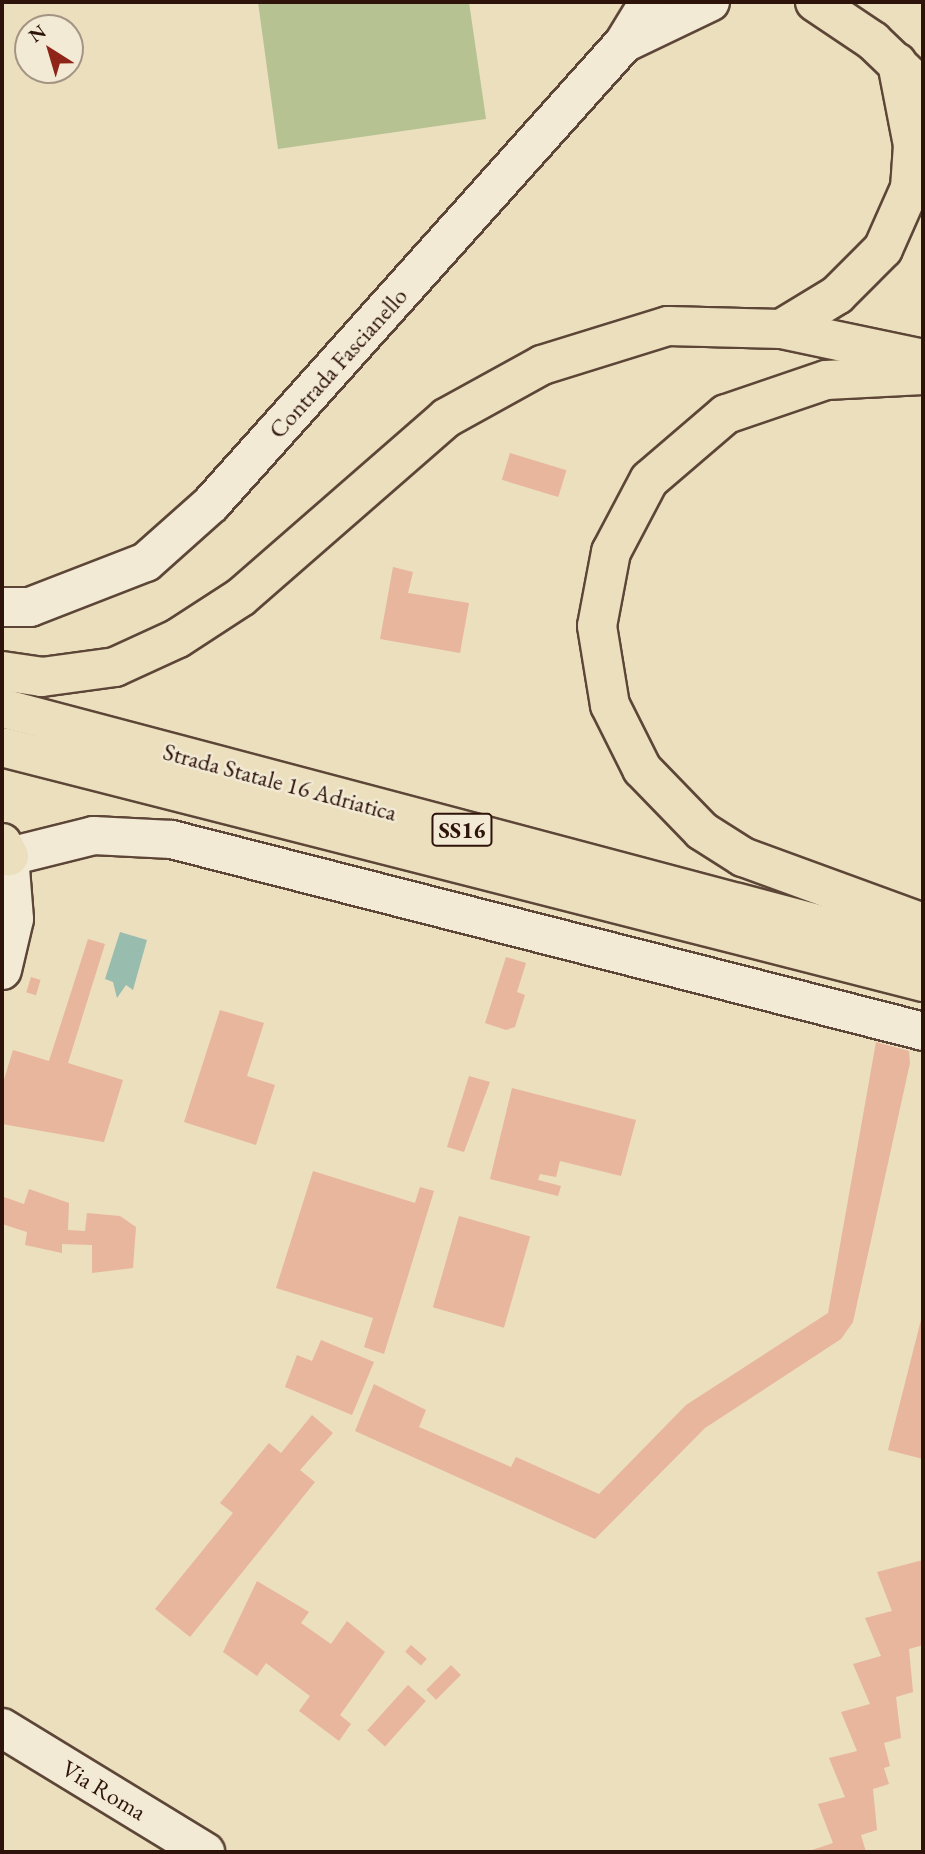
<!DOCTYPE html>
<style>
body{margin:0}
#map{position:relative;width:925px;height:1854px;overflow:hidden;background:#ebdfbe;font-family:"EB Garamond",serif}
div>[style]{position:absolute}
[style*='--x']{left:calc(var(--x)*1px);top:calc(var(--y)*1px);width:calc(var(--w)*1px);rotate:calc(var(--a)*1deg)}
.green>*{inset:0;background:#b7c292}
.water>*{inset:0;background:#98bdaf}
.building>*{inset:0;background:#e8b59d;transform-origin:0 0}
.roads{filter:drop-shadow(2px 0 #5d4637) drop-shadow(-2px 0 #5d4637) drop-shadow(0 2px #5d4637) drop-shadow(0 -2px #5d4637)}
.street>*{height:37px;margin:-18.5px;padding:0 18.5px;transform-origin:18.5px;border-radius:18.5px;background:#f2ead5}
.secondary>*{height:38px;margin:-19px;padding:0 19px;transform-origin:19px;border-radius:19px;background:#f2ead5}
.primary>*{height:38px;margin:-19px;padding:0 19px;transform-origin:19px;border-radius:19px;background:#ebdfbe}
.highway>*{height:38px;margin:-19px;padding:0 19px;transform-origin:19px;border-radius:19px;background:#ebdfbe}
span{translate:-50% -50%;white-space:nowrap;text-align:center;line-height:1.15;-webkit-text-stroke:5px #f2ead5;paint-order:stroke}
.shield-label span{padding:2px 5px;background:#f2ead5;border:2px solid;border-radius:5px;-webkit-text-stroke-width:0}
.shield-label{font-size:23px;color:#2e130a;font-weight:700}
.street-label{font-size:24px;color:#2e130a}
.frame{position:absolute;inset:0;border:4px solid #2e130a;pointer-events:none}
.north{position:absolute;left:14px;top:14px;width:70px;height:70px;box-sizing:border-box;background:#f2ead5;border:2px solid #a49484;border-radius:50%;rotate:323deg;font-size:19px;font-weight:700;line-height:28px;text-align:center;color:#2e130a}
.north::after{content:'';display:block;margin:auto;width:24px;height:32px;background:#8f2418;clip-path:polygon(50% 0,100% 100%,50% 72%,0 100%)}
</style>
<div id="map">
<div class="green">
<i style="clip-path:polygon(258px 2px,469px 2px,486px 119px,278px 149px)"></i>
</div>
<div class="water">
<i style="clip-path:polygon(120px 932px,147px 940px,133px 990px,126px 985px,117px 998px,113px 982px,105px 979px)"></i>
</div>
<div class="building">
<i style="left:510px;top:453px;width:59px;height:28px;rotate:17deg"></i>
<i style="clip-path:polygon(393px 567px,413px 572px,408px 593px,469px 603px,460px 653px,380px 639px)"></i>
<i style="clip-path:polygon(88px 939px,105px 944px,68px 1063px,123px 1080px,104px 1142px,2px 1124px,2px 1086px,13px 1050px,49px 1061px)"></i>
<i style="clip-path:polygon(506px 957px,526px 963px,517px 992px,525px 995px,515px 1027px,506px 1030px,485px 1023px)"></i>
<i style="left:31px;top:977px;width:10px;height:16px;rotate:17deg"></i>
<i style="clip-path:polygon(220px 1010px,264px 1023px,247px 1076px,275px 1085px,256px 1145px,184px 1122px)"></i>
<i style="clip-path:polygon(876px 1042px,909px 1051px,910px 1063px,853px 1322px,841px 1339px,705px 1428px,595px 1539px,355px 1431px,374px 1384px,426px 1410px,419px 1427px,511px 1467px,516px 1457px,599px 1494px,686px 1405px,828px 1313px)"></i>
<i style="clip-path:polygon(469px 1076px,490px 1082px,464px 1152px,447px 1147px)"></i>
<i style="clip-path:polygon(512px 1088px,636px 1120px,621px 1176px,560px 1161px,556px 1177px,540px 1174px,538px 1180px,561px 1186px,558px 1196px,490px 1179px)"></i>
<i style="clip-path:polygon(313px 1171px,415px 1203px,420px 1187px,434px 1191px,384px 1354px,364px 1347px,373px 1318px,276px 1288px)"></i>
<i style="clip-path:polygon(29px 1189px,69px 1203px,68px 1230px,85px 1231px,87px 1213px,120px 1216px,136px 1227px,133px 1268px,92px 1273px,92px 1245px,62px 1244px,62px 1253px,25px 1245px,27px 1232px,2px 1224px,2px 1204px,4px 1197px,24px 1204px)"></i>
<i style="left:459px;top:1216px;width:74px;height:95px;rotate:16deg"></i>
<i style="clip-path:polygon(922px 1316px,923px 1316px,923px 1459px,888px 1450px)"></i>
<i style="clip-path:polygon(321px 1340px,374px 1362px,352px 1415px,285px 1387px,297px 1355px,312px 1361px)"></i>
<i style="clip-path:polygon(312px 1415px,333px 1433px,300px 1470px,315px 1482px,190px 1637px,155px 1609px,233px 1513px,220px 1503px,269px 1443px,281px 1453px)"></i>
<i style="clip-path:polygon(923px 1560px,923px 1645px,909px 1649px,913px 1692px,896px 1697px,901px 1738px,884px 1743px,890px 1766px,884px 1768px,889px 1784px,873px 1789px,877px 1830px,861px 1835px,866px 1852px,806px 1852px,833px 1843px,818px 1804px,845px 1797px,829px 1758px,857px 1751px,841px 1712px,870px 1704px,853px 1664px,881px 1656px,865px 1618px,892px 1611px,877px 1572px)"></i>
<i style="clip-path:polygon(257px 1581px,309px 1612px,301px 1623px,331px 1644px,347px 1621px,385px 1652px,340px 1715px,351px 1724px,339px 1741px,299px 1711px,310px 1696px,266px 1663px,257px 1676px,223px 1652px)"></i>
<i style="left:411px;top:1645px;width:21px;height:9px;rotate:41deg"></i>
<i style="left:451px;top:1665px;width:14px;height:35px;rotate:45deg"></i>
<i style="left:408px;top:1685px;width:24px;height:61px;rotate:42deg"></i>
</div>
<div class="roads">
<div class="street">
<i style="--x:9;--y:856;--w:87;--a:-14"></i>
<i style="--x:93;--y:835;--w:78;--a:2.9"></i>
<i style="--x:171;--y:839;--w:776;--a:14.32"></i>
</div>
<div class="secondary">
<i style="--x:626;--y:42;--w:93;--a:-25.5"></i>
<i style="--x:2;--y:607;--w:28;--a:0"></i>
<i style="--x:30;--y:607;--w:124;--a:-21.2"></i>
<i style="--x:146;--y:562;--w:87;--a:-41.7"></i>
<i style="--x:211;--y:504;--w:619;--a:-48.14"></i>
<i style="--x:624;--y:43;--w:48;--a:-58.6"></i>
<i style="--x:2;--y:970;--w:52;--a:-76.8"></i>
<i style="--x:14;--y:919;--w:63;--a:-94.5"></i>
<i style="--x:2;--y:1728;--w:238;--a:31.4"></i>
</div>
<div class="primary">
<i style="--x:815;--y:2;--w:70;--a:33.9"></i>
<i style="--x:873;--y:41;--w:69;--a:43.8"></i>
</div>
<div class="highway">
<i style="--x:781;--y:329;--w:66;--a:-31.3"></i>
<i style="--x:837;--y:295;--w:65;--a:-45"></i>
<i style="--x:883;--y:249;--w:67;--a:-66.1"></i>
<i style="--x:910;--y:188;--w:43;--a:-86"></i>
<i style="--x:913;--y:145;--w:84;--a:-101"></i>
<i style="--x:923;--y:375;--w:97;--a:177"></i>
<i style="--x:826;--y:380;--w:106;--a:161.2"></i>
<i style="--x:726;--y:414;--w:101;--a:139.4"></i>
<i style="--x:649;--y:480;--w:81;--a:117.8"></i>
<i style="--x:611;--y:552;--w:75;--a:100.7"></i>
<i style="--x:597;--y:626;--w:80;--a:80.7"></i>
<i style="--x:610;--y:705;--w:72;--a:63.4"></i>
<i style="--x:642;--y:769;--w:86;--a:45.9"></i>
<i style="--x:702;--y:831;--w:49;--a:32.4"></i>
<i style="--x:743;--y:857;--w:192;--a:20.1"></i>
<i style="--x:2;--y:671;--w:40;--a:8.5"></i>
<i style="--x:42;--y:677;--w:74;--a:-7.8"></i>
<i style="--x:115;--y:667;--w:69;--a:-24.7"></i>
<i style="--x:178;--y:638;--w:75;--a:-33.1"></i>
<i style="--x:241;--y:597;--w:272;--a:-41.1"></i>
<i style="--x:446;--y:418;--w:110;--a:-28.9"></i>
<i style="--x:542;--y:365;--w:132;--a:-17.2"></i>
<i style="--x:668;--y:326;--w:113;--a:1.5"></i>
<i style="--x:781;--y:329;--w:145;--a:11.9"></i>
<i style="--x:2;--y:708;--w:953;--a:14.84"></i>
<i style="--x:2;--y:747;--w:951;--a:14.31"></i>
<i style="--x:2;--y:843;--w:15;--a:62"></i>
</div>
</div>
<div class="shield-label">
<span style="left:462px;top:830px">SS16</span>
</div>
<div class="street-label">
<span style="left:338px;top:363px;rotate:-48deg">Contrada Fascianello</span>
<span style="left:280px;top:782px;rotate:15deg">Strada Statale 16 Adriatica</span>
<span style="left:104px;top:1790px;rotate:31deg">Via Roma</span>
</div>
<div class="frame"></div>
<div class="north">N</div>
</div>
